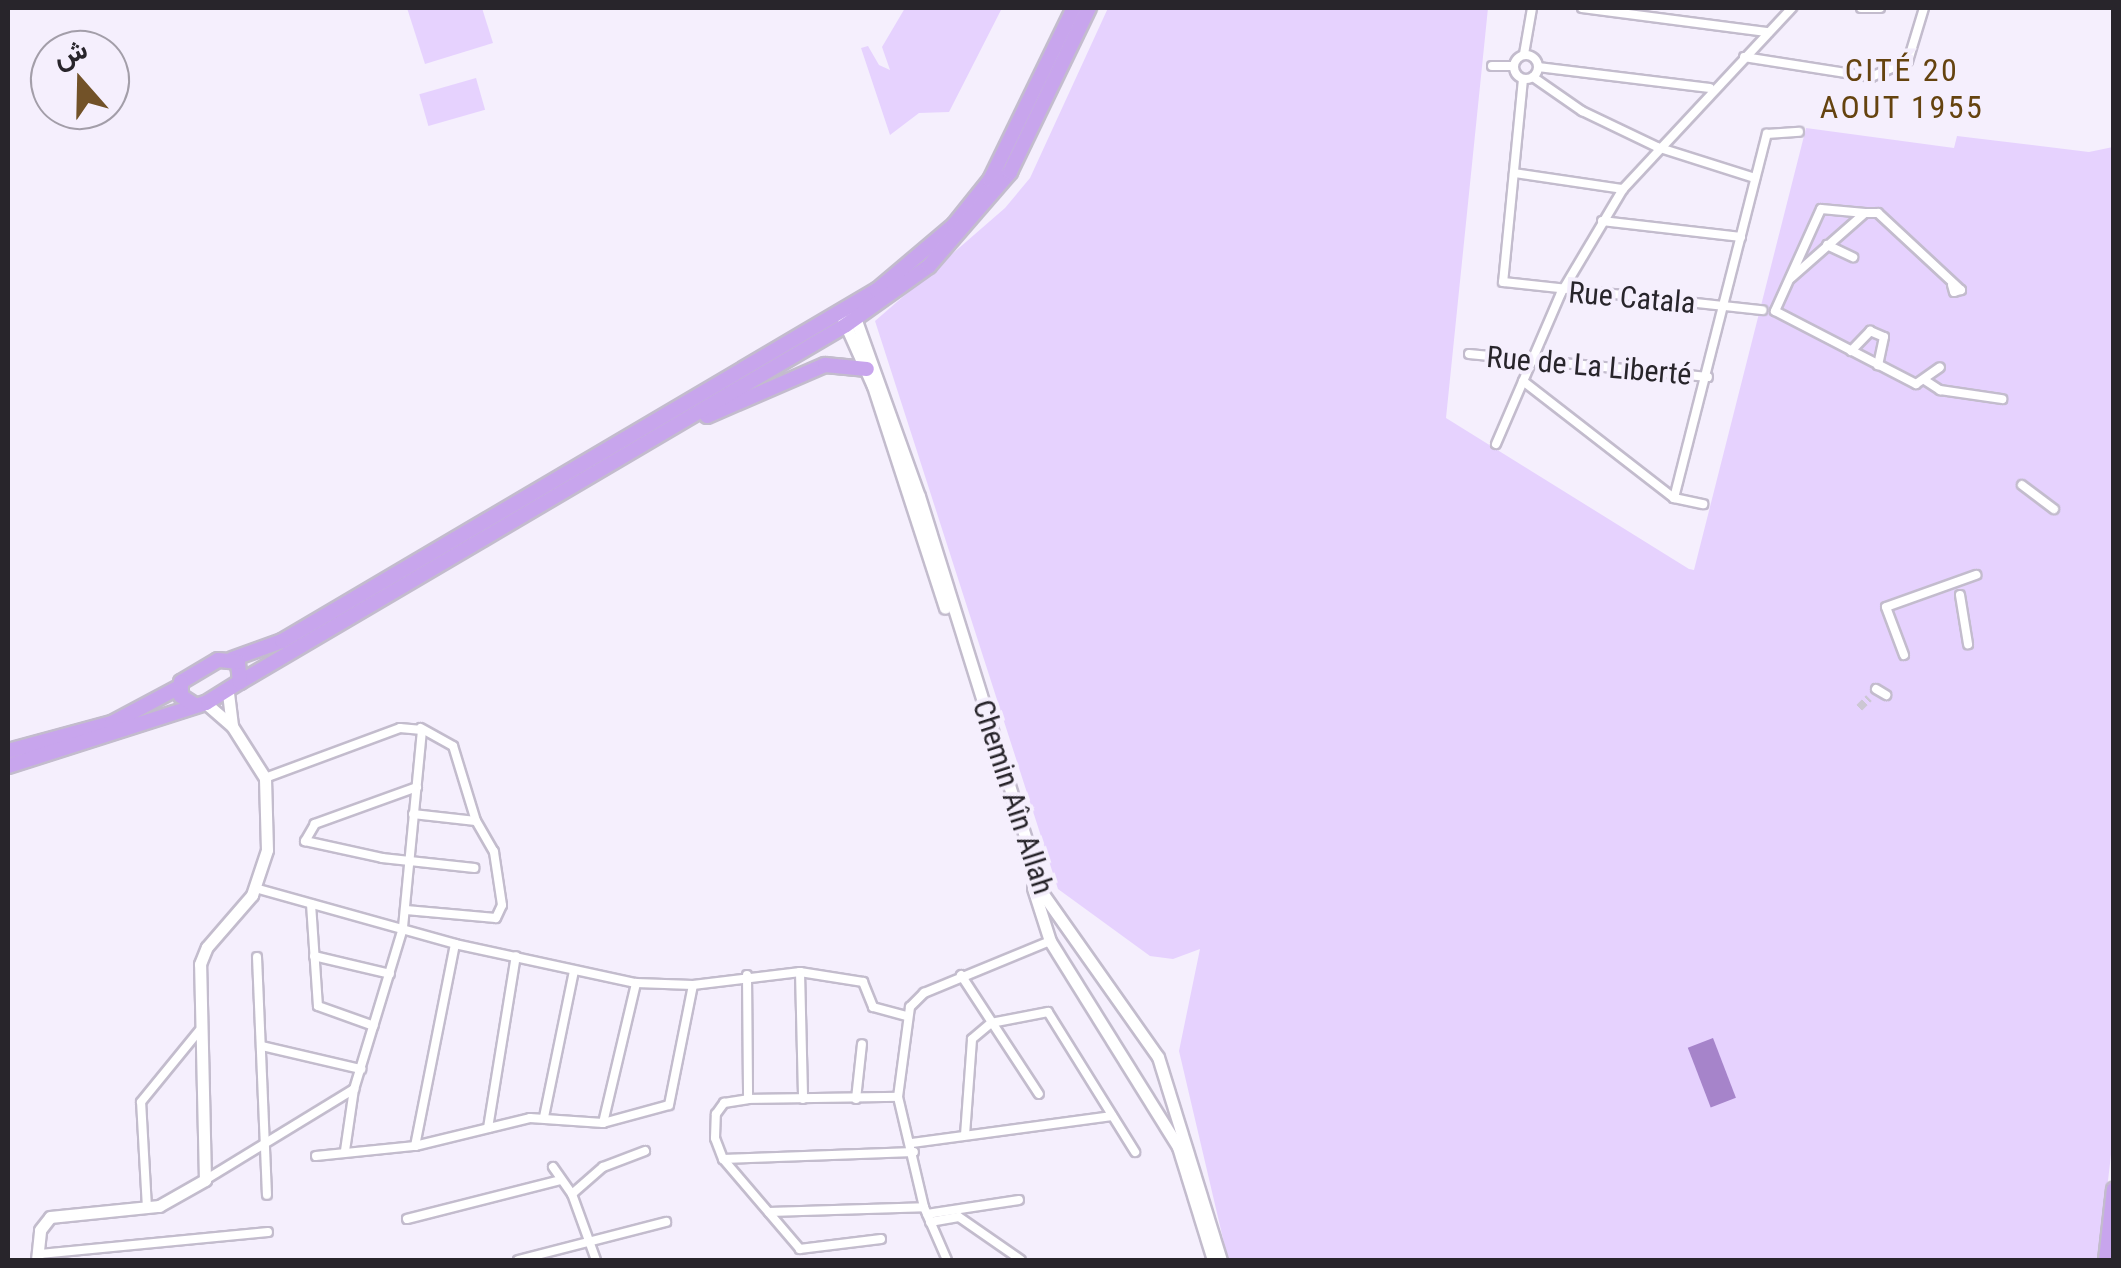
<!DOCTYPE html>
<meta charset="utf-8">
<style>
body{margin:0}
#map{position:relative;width:2121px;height:1268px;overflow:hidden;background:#f5effd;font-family:"Roboto Condensed",Vazirmatn,sans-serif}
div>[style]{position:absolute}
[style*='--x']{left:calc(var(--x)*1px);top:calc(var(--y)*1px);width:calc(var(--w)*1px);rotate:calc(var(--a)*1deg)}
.green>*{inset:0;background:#e6d2fe;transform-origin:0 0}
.water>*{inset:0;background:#a684ca;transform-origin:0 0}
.street-tunnel>*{height:8px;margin-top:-4px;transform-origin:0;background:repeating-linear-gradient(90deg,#ccc7d3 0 8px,transparent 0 12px)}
.roads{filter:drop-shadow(2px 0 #c3bccd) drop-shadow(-2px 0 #c3bccd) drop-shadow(0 2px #c3bccd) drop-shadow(0 -2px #c3bccd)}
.street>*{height:8px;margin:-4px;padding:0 4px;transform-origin:4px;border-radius:4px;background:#fff}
.street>.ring{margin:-4px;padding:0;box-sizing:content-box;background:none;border:8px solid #fff;border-radius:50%}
.secondary>*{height:11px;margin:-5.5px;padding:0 5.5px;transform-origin:5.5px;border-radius:5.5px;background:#fff}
.highway>*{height:14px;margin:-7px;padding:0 7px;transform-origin:7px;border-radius:7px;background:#c8a5ed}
span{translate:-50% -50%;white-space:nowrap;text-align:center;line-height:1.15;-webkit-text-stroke:8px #f5effd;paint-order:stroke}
.street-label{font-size:30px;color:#28252b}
.neighbourhood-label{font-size:32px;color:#65430f;letter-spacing:2.5px}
.frame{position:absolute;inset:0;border:10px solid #28252b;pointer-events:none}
.north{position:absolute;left:30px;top:30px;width:100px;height:100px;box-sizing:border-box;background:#f5effd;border:2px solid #a39ea9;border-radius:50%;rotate:340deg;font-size:28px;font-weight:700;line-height:40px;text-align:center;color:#28252b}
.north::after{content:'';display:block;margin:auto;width:35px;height:45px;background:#725228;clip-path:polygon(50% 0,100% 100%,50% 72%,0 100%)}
</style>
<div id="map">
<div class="green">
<i style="clip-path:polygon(407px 8px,482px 8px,493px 43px,425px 64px)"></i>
<i style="clip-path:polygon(905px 8px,1002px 8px,949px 112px,919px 113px,890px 135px,861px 48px,868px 46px,879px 65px,890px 70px,882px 47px)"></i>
<i style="clip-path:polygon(1108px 8px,1488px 8px,1446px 418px,1689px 569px,1694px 570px,1806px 128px,1954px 148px,1957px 136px,2089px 152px,2113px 147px,2114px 1128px,2099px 1260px,1228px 1260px,1179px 1051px,1200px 949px,1173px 959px,1150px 956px,1058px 889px,875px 321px,1005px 208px,1030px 178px)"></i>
<i style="left:476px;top:78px;width:33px;height:59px;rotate:74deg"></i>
</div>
<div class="water">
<i style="left:1713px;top:1038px;width:64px;height:27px;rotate:69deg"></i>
</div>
<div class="street-tunnel">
<i style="--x:1859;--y:708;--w:14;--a:-45"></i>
</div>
<div class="roads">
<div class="street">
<i style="--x:1582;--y:8;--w:188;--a:7.4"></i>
<i style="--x:1861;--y:8;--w:19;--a:0"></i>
<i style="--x:1524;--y:54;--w:47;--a:-80.1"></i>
<i class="ring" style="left:1514px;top:55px;width:16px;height:16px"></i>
<i style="--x:1744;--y:57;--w:129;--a:8.9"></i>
<i style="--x:1871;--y:77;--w:40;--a:-23.4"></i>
<i style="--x:1908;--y:61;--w:55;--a:-73.2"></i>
<i style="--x:1492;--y:66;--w:21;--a:0"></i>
<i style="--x:1538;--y:67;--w:173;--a:7"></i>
<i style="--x:1533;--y:77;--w:60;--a:34.8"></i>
<i style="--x:1582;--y:111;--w:83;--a:25.6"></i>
<i style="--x:1657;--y:147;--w:103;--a:17.6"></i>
<i style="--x:1523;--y:79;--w:204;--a:95.6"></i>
<i style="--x:1503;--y:282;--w:261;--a:6.2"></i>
<i style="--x:1514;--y:173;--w:110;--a:8.4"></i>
<i style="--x:1865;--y:213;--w:44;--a:-174.8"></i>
<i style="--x:1821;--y:209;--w:112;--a:114.3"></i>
<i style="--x:1775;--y:311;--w:159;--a:27.4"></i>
<i style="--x:1916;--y:384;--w:29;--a:-35"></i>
<i style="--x:1602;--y:221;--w:140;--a:6.6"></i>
<i style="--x:1827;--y:245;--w:29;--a:25"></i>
<i style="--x:1791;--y:278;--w:98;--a:-41.3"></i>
<i style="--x:1865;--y:213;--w:13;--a:0"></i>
<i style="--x:1878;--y:213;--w:113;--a:42.9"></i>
<i style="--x:1961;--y:290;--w:7;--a:164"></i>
<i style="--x:1954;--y:292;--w:7;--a:-106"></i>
<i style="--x:1851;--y:351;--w:28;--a:-46"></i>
<i style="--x:1870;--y:331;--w:15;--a:23"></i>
<i style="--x:1884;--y:337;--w:29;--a:102"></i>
<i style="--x:1469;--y:354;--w:240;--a:5.5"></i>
<i style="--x:1523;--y:381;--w:191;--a:37.8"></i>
<i style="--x:1674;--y:498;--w:30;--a:12"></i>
<i style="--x:1926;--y:381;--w:17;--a:33"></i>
<i style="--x:1940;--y:390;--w:63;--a:8.3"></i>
<i style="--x:1496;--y:444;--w:164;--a:-66.7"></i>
<i style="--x:1561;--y:293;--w:121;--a:-59.2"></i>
<i style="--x:1623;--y:189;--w:248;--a:-47"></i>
<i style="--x:2022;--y:485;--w:40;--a:37"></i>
<i style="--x:1674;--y:498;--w:376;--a:-75.7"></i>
<i style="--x:1767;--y:134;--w:32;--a:-4"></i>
<i style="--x:1960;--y:595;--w:50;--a:80.7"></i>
<i style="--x:1904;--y:655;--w:51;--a:-110.6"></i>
<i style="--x:1886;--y:607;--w:96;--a:-19.6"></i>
<i style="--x:1876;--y:689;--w:12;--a:31"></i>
<i style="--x:265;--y:778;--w:144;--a:-20.3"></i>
<i style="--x:400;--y:728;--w:22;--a:5"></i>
<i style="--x:422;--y:730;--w:199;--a:95.5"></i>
<i style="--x:403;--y:928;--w:168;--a:106.9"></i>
<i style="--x:354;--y:1089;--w:63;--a:98.3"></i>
<i style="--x:417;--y:787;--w:109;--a:160.1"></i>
<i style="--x:315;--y:824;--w:20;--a:120"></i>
<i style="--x:305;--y:841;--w:79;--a:12.4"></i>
<i style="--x:382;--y:858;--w:93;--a:6.2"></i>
<i style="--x:413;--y:814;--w:63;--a:6.3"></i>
<i style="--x:255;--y:888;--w:208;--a:15.6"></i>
<i style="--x:455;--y:944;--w:185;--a:12.2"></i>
<i style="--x:636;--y:983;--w:57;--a:2"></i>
<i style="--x:693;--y:985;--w:108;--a:-6.9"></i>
<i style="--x:800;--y:972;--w:64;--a:9"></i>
<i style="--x:863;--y:982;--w:27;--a:68"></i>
<i style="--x:873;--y:1007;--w:35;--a:15"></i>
<i style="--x:311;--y:904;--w:102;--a:86.1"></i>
<i style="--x:318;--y:1006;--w:59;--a:19.7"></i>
<i style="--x:406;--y:910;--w:90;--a:5.1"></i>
<i style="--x:496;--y:918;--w:14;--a:-65"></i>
<i style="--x:502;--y:905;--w:54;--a:-98.6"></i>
<i style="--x:494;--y:852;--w:36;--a:-120"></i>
<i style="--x:476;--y:821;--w:78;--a:-107"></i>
<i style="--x:453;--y:746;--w:37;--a:-151"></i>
<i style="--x:314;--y:956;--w:78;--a:13.3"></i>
<i style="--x:257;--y:957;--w:238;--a:87.6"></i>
<i style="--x:800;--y:972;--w:127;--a:88.6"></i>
<i style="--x:747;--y:975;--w:124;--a:89.5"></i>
<i style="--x:961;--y:975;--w:142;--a:56.8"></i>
<i style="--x:262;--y:1046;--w:102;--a:13.1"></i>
<i style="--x:856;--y:1099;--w:55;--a:-83.8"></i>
<i style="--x:544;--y:1117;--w:149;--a:-78.4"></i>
<i style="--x:603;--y:1123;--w:144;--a:-76.7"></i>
<i style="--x:488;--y:1128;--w:174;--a:-80.8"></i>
<i style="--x:965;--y:1135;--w:96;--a:-85.8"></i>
<i style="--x:972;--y:1039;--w:25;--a:-40"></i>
<i style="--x:991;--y:1023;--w:58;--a:-10.9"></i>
<i style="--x:1048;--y:1012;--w:165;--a:58.1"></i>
<i style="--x:912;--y:1143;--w:202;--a:-7.7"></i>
<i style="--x:415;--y:1146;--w:206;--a:-78.8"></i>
<i style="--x:316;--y:1156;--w:100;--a:-5.8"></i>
<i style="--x:415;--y:1146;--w:118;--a:-13.7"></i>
<i style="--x:530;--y:1118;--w:73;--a:3.9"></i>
<i style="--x:603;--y:1123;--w:68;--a:-15.3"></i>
<i style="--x:669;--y:1105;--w:122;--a:-78.7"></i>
<i style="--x:723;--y:1159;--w:191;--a:-2.1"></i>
<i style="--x:553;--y:1167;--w:33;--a:55"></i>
<i style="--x:572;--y:1194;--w:70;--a:70"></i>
<i style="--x:205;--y:1180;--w:175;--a:-31.4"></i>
<i style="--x:572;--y:1194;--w:41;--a:-41.1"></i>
<i style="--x:603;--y:1167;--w:45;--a:-20.9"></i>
<i style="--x:147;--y:1208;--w:106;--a:-93.2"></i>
<i style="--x:141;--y:1102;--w:92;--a:-50.8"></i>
<i style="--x:769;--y:1212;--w:155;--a:-1.8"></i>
<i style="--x:927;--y:1214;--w:93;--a:-8.7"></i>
<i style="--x:407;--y:1219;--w:159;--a:-14.2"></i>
<i style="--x:930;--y:1222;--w:29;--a:-10"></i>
<i style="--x:959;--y:1217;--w:75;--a:34.7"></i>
<i style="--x:881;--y:1239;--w:82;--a:173"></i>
<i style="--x:800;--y:1249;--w:118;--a:-130.5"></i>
<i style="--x:723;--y:1159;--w:22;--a:-111"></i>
<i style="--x:715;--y:1138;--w:24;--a:-88"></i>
<i style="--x:716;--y:1114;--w:14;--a:-54"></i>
<i style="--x:724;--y:1103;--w:24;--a:-9"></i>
<i style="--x:748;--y:1099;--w:150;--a:-0.8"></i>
<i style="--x:40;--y:1254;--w:229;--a:-5.5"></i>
<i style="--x:518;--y:1260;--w:153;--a:-14.4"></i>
<i style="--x:947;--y:1260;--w:58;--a:-113.5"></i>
<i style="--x:924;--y:1207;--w:113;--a:-103.3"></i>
<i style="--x:898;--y:1097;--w:91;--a:-82.4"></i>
<i style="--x:910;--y:1007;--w:20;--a:-45"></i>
<i style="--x:924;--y:993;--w:136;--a:-22.4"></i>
</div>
<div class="secondary">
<i style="--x:853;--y:312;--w:195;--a:70.3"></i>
<i style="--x:919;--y:496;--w:417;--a:72.7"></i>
<i style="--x:1043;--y:894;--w:199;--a:54.8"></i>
<i style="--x:1158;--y:1057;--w:213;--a:72.8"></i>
<i style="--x:843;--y:319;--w:73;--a:65.9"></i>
<i style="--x:873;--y:386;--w:233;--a:72"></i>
<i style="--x:228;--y:693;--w:33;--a:83"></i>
<i style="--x:1033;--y:888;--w:56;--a:72.2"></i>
<i style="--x:1050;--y:941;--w:243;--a:58.1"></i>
<i style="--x:1178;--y:1147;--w:118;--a:72.8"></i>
<i style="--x:37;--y:1260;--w:30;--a:-84"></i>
<i style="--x:40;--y:1230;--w:16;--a:-52"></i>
<i style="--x:50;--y:1217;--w:110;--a:-5.8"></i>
<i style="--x:159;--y:1206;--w:53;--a:-29.5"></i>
<i style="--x:205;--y:1180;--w:216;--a:-91.3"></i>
<i style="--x:200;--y:964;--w:18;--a:-68"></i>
<i style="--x:207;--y:947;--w:69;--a:-49.1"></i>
<i style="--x:252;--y:895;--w:47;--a:-71.6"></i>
<i style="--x:267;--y:850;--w:72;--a:-91.6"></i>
<i style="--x:265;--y:778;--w:62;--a:-122.4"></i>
<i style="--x:232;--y:726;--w:35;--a:-139"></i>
</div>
<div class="highway">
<i style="--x:707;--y:416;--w:129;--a:-23.4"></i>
<i style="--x:825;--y:365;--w:42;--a:5.4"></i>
<i style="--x:232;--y:659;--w:53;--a:-19.8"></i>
<i style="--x:282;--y:641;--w:691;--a:-30.54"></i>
<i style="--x:877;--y:290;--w:101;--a:-40.2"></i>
<i style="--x:954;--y:225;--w:58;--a:-51.3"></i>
<i style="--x:990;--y:180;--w:191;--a:-64"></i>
<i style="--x:240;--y:682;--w:703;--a:-30.5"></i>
<i style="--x:846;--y:325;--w:102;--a:-35.4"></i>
<i style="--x:929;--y:266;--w:124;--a:-49.2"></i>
<i style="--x:1010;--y:172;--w:182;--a:-64.3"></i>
<i style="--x:8;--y:751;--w:108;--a:-15.1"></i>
<i style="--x:112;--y:723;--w:76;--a:-28.2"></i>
<i style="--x:8;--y:766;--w:208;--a:-17.7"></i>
<i style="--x:206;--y:703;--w:40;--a:-32"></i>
<i style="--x:240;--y:682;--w:20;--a:-96"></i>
<i style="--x:238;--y:662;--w:20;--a:-174"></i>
<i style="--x:218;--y:660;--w:43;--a:149.3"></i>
<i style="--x:181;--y:682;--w:14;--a:90"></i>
<i style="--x:181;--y:696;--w:17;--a:33"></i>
<i style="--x:2106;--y:1260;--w:71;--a:-83.6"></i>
</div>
</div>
<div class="street-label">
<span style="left:1632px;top:298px;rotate:5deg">Rue Catala</span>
<span style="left:1589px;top:366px;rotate:5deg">Rue de La Liberté</span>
<span style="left:1013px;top:797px;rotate:72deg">Chemin Aîn Allah</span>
</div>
<div class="neighbourhood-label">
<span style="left:1902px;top:89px">CITÉ 20<br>AOUT 1955</span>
</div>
<div class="frame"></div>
<div class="north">ش</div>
</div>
